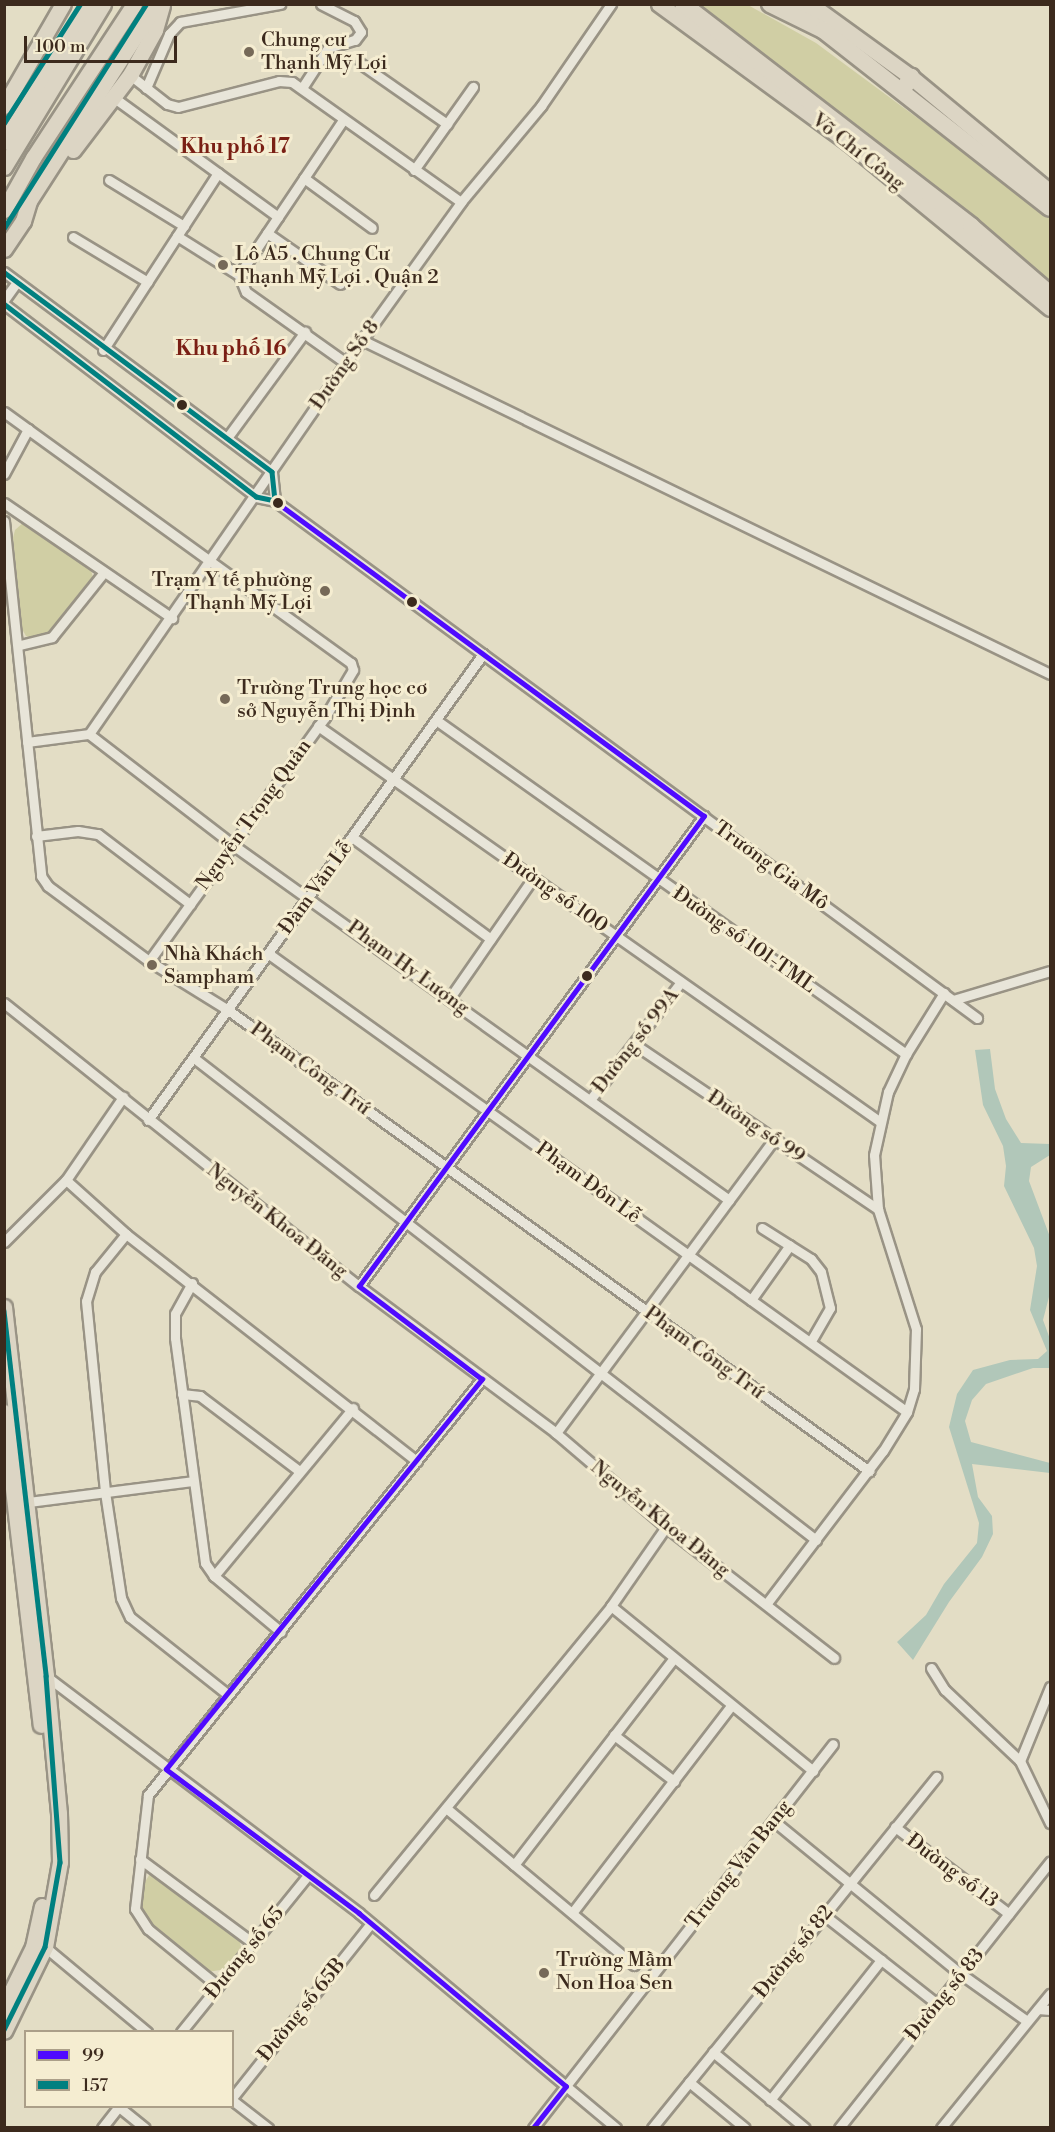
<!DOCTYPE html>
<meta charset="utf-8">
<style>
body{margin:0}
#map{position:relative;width:1055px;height:2132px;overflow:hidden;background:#e3ddc5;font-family:"Libre Bodoni",serif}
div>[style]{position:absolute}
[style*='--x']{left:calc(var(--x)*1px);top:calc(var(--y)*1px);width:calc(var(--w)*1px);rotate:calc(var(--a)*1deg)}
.green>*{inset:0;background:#d0cea4}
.water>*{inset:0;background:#b1c7b9}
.roads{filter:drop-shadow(2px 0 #999385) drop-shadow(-2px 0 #999385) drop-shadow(0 2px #999385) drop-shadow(0 -2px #999385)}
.street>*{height:9px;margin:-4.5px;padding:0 4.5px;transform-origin:4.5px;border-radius:4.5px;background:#e8e5d9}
.primary>*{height:15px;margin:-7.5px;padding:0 7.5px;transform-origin:7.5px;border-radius:7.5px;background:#dcd5c4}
.highway>*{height:16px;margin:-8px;padding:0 8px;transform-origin:8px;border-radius:8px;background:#dcd5c4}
.bus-1>*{height:4.5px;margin:-2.25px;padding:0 2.25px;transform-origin:2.25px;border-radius:2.25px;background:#4f0aff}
.bus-2>*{height:4.5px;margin:-2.25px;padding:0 2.25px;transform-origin:2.25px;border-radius:2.25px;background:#008080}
.dots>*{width:16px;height:16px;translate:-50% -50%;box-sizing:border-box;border:3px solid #f5edd1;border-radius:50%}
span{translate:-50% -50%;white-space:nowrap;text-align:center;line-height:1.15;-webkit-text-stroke:6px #f5edd1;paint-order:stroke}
.poi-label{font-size:20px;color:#3c2a1d}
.left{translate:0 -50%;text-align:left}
.right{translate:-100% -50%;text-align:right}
.street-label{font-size:20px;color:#3c2a1d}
.neighbourhood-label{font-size:21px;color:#7a1f14;font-weight:700}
.frame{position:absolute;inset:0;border:6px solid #3c2a1d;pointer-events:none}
.legend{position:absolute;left:24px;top:2030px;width:210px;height:78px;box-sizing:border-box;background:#f5edd1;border:2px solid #ab9f89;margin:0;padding:8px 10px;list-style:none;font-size:18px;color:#3c2a1d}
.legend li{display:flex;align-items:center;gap:12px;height:30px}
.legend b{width:30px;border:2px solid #ab9f89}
.scale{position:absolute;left:24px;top:36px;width:153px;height:27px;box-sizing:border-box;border:3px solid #3c2a1d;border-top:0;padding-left:8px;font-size:18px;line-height:21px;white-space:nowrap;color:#3c2a1d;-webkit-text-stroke:4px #f5edd1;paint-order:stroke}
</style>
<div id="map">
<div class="green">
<i style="clip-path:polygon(694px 5px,748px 5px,816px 43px,1050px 216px,1050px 288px)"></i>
<i style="clip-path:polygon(24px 522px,91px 570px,94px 581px,54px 636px,36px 640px,26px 636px,22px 629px,13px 538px,15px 530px)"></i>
<i style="clip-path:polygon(151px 1872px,239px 1938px,241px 1947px,226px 1969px,208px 1972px,141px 1917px,142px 1887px)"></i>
</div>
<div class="water">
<i style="clip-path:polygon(990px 1049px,995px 1089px,1006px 1119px,1021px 1143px,1050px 1144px,1050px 1155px,1031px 1167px,1029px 1181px,1050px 1237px,1050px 1293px,1043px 1320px,1050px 1339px,1050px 1368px,1033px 1368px,986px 1384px,972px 1400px,965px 1421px,971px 1442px,1050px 1463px,1050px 1473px,972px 1464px,978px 1497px,992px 1516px,993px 1534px,982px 1557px,949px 1602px,913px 1660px,897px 1642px,926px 1615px,944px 1584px,977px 1543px,979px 1523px,949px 1427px,957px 1394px,973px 1370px,1010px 1360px,1038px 1359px,1047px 1351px,1030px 1310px,1037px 1266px,1034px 1248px,1004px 1186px,1006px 1166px,1003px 1146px,983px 1105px,975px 1050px)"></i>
</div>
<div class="roads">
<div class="street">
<i style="--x:361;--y:64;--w:105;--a:34.9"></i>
<i style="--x:130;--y:75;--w:47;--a:38.1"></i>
<i style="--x:167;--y:104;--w:11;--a:15"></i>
<i style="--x:178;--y:107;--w:104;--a:-14.4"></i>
<i style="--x:279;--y:81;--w:13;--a:4"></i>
<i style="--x:292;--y:82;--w:207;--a:35.4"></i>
<i style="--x:146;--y:88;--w:59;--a:-66.9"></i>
<i style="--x:169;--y:34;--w:16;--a:-47"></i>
<i style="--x:180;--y:22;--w:102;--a:-10.2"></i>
<i style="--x:302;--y:88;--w:48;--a:-57"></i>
<i style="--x:328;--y:48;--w:28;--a:-17"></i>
<i style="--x:355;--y:40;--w:10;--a:-53"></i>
<i style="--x:361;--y:32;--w:13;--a:-122"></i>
<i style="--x:354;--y:21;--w:37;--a:-153"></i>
<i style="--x:113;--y:97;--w:204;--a:36"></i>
<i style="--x:343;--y:120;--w:187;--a:123.9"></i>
<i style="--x:239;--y:275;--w:18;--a:68"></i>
<i style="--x:246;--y:292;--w:123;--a:35.4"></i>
<i style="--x:414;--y:170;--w:102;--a:-54.6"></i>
<i style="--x:304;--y:178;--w:84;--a:36.3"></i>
<i style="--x:109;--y:180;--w:88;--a:31.5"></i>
<i style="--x:267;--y:233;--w:89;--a:34.9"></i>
<i style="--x:177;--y:236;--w:73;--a:32.2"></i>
<i style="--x:73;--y:237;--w:87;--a:31"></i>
<i style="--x:4;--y:272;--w:334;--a:36.7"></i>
<i style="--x:272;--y:472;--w:29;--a:84"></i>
<i style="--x:4;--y:300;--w:22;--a:-54"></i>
<i style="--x:4;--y:304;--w:317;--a:37.4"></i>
<i style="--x:256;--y:497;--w:19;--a:12"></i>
<i style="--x:275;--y:501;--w:872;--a:36.37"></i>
<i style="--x:362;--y:340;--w:765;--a:25.89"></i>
<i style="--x:103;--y:350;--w:211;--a:-57"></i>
<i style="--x:4;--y:412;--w:428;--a:35.9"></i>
<i style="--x:351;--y:663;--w:7;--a:74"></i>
<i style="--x:353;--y:670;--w:55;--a:120.8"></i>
<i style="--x:325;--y:717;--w:301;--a:125.8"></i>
<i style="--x:227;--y:438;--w:132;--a:-53.7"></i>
<i style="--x:4;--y:474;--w:51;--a:-61.9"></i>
<i style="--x:4;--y:503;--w:204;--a:34.4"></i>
<i style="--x:4;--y:521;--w:357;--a:84"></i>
<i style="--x:41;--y:876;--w:12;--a:55"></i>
<i style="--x:48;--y:886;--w:126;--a:36.6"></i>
<i style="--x:149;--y:961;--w:93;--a:31.8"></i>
<i style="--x:228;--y:1010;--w:790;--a:35.72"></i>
<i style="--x:20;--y:645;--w:33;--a:-14"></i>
<i style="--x:52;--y:637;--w:83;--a:-51.3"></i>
<i style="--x:436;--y:720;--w:577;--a:35.4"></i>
<i style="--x:318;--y:726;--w:686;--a:35.15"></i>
<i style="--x:89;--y:734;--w:479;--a:-55.3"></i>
<i style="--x:362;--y:340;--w:170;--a:-54.3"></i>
<i style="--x:461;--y:202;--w:125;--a:-50.2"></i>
<i style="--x:541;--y:106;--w:124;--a:-55.5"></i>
<i style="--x:89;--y:734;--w:182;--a:37.6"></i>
<i style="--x:233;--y:845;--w:610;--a:35.59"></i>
<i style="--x:27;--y:742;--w:63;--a:-7.4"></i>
<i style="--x:36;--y:836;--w:42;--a:-6.8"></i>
<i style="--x:78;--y:831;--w:20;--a:9"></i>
<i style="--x:98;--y:834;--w:116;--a:37.3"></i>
<i style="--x:352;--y:837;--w:172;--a:36.3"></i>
<i style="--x:269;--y:954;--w:785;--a:35.67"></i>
<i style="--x:449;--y:999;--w:147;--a:-55.2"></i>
<i style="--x:953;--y:1000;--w:101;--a:-16.6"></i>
<i style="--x:4;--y:1003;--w:454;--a:38.6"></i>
<i style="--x:359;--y:1286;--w:246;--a:36.7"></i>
<i style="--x:556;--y:1433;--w:145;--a:40.5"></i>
<i style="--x:666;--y:1527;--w:213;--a:37.9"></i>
<i style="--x:634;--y:1044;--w:295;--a:34.1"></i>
<i style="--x:194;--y:1058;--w:787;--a:37.77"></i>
<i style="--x:590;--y:1100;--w:149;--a:-52.4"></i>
<i style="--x:148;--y:1120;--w:574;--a:-54.29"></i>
<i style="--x:66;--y:1180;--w:81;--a:42"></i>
<i style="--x:126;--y:1234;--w:369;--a:38"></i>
<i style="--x:762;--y:1228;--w:58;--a:32.3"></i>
<i style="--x:811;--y:1259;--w:16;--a:52"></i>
<i style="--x:821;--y:1272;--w:37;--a:76"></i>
<i style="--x:830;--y:1308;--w:39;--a:120"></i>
<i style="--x:126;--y:1234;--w:49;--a:129.2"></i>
<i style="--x:95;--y:1272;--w:30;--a:107"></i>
<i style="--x:86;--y:1301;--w:192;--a:84.3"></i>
<i style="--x:105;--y:1492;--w:107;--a:81.4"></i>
<i style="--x:121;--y:1598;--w:21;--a:65"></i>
<i style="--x:130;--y:1617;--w:124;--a:38.4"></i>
<i style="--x:4;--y:1242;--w:88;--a:-45"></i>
<i style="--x:66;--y:1180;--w:101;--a:-55.5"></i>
<i style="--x:192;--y:1283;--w:35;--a:119"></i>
<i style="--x:175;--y:1314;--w:24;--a:90"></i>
<i style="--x:175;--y:1338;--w:227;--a:82.4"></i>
<i style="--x:205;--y:1563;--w:16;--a:55"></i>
<i style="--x:214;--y:1576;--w:87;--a:39.9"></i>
<i style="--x:359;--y:1286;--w:583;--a:-53.72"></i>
<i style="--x:751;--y:1300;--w:67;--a:-54.7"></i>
<i style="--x:182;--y:1394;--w:18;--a:6"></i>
<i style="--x:200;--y:1396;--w:123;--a:37.1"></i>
<i style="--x:556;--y:1433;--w:366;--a:-53.4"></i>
<i style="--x:29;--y:1502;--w:164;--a:-7.3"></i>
<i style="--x:214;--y:1576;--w:218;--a:-50.4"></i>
<i style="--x:767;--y:1603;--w:191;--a:-52.7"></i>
<i style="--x:883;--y:1451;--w:46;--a:-58.4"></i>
<i style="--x:907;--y:1412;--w:24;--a:-73"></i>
<i style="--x:914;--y:1389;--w:60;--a:-88.1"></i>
<i style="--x:916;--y:1329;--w:126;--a:-107.6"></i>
<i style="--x:878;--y:1209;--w:54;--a:-94.2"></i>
<i style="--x:874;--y:1155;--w:65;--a:-77.5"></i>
<i style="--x:888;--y:1092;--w:42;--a:-64.7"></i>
<i style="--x:906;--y:1054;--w:72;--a:-58.1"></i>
<i style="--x:611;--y:1606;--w:261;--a:39.2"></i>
<i style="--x:931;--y:1668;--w:26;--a:58"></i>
<i style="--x:945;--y:1690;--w:103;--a:43.4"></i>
<i style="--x:1020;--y:1761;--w:69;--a:64.2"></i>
<i style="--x:46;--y:1676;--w:393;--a:37.1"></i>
<i style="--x:359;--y:1913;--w:335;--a:39.9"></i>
<i style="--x:614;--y:1735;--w:76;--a:37.5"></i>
<i style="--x:1020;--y:1761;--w:80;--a:-67.9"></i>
<i style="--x:446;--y:1808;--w:245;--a:39.9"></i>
<i style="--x:775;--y:1822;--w:240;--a:39.3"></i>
<i style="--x:961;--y:1974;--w:81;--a:35.5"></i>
<i style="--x:895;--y:1827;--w:143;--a:37.3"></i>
<i style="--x:140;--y:1859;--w:141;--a:36.6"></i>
<i style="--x:514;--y:1865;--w:260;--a:-52.3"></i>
<i style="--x:374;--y:1895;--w:374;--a:-50.6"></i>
<i style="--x:611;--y:1606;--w:96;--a:-55.2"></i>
<i style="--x:572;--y:1913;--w:261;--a:-52.5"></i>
<i style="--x:824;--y:1915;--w:144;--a:38.2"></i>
<i style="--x:45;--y:1947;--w:133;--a:39.8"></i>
<i style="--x:218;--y:1986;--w:90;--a:-140.8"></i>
<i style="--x:148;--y:1929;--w:24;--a:-123"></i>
<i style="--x:135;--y:1909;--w:115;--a:-83.5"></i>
<i style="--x:148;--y:1795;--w:533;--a:-51.24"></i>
<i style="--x:1038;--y:2009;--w:12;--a:5"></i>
<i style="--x:181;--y:2032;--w:202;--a:-51"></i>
<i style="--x:713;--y:2052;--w:119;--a:39.6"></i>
<i style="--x:689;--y:2082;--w:72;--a:39.4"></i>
<i style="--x:232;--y:2098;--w:223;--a:-51.5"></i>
<i style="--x:232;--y:2100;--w:46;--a:37.9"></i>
<i style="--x:770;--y:2100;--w:179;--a:-51.6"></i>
<i style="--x:119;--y:2107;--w:33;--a:39"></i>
<i style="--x:102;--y:2128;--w:28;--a:-52"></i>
<i style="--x:533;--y:2128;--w:487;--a:-52"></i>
<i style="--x:652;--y:2128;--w:452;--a:-51"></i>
<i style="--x:839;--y:2128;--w:340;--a:-51.6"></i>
<i style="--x:941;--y:2128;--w:173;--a:-50.9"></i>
</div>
<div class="primary">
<i style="--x:659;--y:4;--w:235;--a:36.2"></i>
<i style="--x:849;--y:143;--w:260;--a:39.4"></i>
<i style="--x:792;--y:4;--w:25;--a:42"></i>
<i style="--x:810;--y:4;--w:125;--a:35.9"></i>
<i style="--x:911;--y:77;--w:180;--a:39.6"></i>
<i style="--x:4;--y:106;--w:118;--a:-60"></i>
<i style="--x:4;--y:142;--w:163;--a:-58.1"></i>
<i style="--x:73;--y:150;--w:94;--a:-52.8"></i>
<i style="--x:130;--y:75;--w:51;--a:-60.9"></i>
<i style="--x:155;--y:30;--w:25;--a:-74"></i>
<i style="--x:4;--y:167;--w:191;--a:-58.7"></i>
<i style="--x:4;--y:210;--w:60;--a:-60.9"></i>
<i style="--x:33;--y:158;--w:184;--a:-56.7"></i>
<i style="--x:4;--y:249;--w:34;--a:-56"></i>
<i style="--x:23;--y:221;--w:21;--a:-73"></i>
<i style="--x:29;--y:201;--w:234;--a:-57.2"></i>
<i style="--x:4;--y:1307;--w:371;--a:83.5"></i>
<i style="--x:46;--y:1676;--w:138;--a:84.6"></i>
<i style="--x:59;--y:1813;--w:49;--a:88.8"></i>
<i style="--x:60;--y:1862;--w:86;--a:100"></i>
<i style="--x:45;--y:1947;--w:93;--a:116"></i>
<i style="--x:4;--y:1412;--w:315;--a:83.3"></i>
<i style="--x:4;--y:2006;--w:66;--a:-63.8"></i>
<i style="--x:33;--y:1947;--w:42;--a:-77.6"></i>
</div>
<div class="highway">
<i style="--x:683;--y:4;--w:364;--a:37.6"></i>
<i style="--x:971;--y:226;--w:104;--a:40.7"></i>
<i style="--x:770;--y:4;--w:59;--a:26.1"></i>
<i style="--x:823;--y:30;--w:288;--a:38.1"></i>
<i style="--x:902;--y:91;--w:17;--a:-57"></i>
</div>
</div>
<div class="bus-1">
<i style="--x:275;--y:501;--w:532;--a:36.29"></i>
<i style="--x:359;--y:1286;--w:583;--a:-53.72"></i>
<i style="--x:359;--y:1286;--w:154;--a:37.1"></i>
<i style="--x:166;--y:1769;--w:241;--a:36.7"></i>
<i style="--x:359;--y:1913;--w:270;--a:39.9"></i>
<i style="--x:166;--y:1769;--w:502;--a:-50.98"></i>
<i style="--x:533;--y:2128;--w:53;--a:-51.8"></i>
</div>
<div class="bus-2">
<i style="--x:4;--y:123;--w:141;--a:-57.4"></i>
<i style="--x:4;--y:228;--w:265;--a:-57.6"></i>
<i style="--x:4;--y:272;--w:334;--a:36.7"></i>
<i style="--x:272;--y:472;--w:29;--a:84"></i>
<i style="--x:275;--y:501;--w:19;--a:-168"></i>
<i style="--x:256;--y:497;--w:317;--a:-142.6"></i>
<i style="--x:4;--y:1311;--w:367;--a:83.4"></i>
<i style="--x:46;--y:1676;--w:187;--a:85.7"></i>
<i style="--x:60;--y:1862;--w:86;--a:100"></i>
<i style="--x:45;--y:1947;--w:93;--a:116.3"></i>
</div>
<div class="dots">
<i style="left:249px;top:52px;background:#766958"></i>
<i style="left:223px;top:265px;background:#766958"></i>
<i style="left:182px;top:405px;background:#3c2a1d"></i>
<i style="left:278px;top:503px;background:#3c2a1d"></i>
<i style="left:325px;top:591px;background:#766958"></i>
<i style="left:412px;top:602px;background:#3c2a1d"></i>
<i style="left:225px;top:699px;background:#766958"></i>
<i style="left:152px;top:965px;background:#766958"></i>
<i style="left:587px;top:976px;background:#3c2a1d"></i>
<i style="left:544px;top:1973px;background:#766958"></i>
</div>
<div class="poi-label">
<span class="left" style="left:261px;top:52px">Chung cư<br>Thạnh Mỹ Lợi</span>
<span class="left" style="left:235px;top:266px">Lô A5 . Chung Cư<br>Thạnh Mỹ Lợi . Quận 2</span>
<span class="right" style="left:312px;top:592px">Trạm Y tế phường<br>Thạnh Mỹ Lợi</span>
<span class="left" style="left:237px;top:700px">Trường Trung học cơ<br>sở Nguyễn Thị Định</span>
<span class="left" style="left:164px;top:966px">Nhà Khách<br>Sampham</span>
<span class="left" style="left:556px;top:1972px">Trường Mầm<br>Non Hoa Sen</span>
</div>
<div class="street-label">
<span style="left:858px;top:152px;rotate:38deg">Võ Chí Công</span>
<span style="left:345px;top:365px;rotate:-55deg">Đường Số 8</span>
<span style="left:254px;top:815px;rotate:-54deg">Nguyễn Trọng Quản</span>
<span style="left:771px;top:866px;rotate:36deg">Trương Gia Mô</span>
<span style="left:316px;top:888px;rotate:-54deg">Đàm Văn Lễ</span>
<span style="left:555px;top:893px;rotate:35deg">Đường số 100</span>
<span style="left:744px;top:940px;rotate:35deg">Đường số 101-TML</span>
<span style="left:408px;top:968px;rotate:36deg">Phạm Hy Lượng</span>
<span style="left:636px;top:1041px;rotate:-52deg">Đường số 99A</span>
<span style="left:310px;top:1069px;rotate:36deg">Phạm Công Trứ</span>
<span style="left:756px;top:1127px;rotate:34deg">Đường số 99</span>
<span style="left:588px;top:1183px;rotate:36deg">Phạm Đôn Lễ</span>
<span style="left:277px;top:1221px;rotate:38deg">Nguyễn Khoa Đăng</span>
<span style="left:704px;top:1353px;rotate:36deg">Phạm Công Trứ</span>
<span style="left:660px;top:1519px;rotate:39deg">Nguyễn Khoa Đăng</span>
<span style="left:739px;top:1865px;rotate:-52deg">Trương Văn Bang</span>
<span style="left:952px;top:1871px;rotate:37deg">Đường số 13</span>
<span style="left:794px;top:1952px;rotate:-51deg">Đường số 82</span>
<span style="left:245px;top:1953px;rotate:-51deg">Đương số 65</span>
<span style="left:945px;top:1995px;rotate:-51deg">Đường số 83</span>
<span style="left:302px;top:2010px;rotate:-51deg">Đường số 65B</span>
</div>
<div class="neighbourhood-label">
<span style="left:235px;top:147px">Khu phố 17</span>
<span style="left:231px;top:349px">Khu phố 16</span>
</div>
<div class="frame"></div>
<ul class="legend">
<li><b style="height:8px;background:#4f0aff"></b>99</li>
<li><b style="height:8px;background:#008080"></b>157</li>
</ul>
<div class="scale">100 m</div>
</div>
